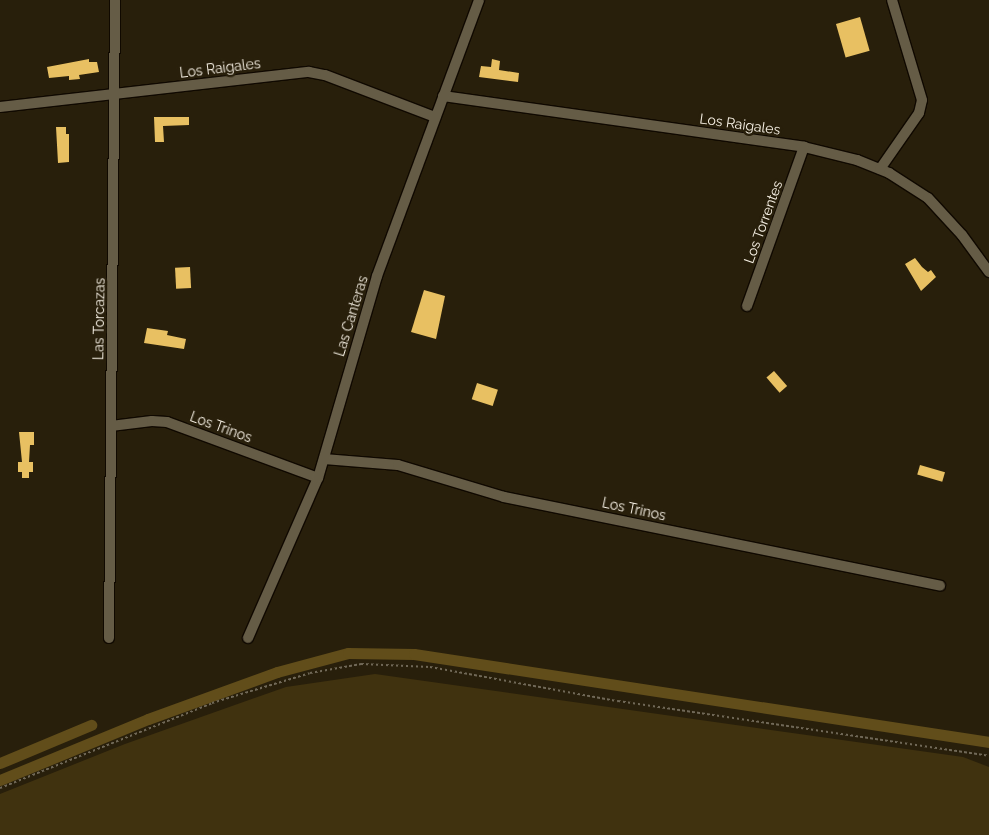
<!DOCTYPE html>
<style>
body{margin:0}
#map{position:relative;width:989px;height:835px;overflow:hidden;background:#281f0b;font-family:Raleway,sans-serif}
div>[style]{position:absolute}
[style*='--x']{left:calc(var(--x)*1px);top:calc(var(--y)*1px);width:calc(var(--w)*1px);rotate:calc(var(--a)*1deg)}
.green>*{inset:0;background:#40320f}
.canal>*{height:11px;margin:-5.5px;padding:0 5.5px;transform-origin:5.5px;border-radius:5.5px;background:#614d1a}
.building>*{inset:0;background:#e8c062;transform-origin:0 0}
.path>*{height:2px;margin-top:-1px;transform-origin:0;background:repeating-linear-gradient(90deg,#706857 0 2.5px,transparent 0 5px)}
.roads{filter:drop-shadow(1px 0 #100900) drop-shadow(-1px 0 #100900) drop-shadow(0 1px #100900) drop-shadow(0 -1px #100900)}
.minor>*{height:10px;margin:-5px;padding:0 5px;transform-origin:5px;border-radius:5px;background:#655c46}
span{translate:-50% -50%;white-space:nowrap;text-align:center;line-height:1.15;-webkit-text-stroke:5px #281f0b;paint-order:stroke}
.street-label{font-size:14px;color:#f8f2e6}
</style>
<div id="map">
<div class="green">
<i style="clip-path:polygon(375px 674px,963px 757px,989px 767px,989px 835px,0 835px,0 794px,125px 744px,286px 687px)"></i>
</div>
<div class="canal">
<i style="--x:0;--y:763;--w:99;--a:-22.7"></i>
<i style="--x:0;--y:780;--w:160;--a:-22.4"></i>
<i style="--x:148;--y:719;--w:137;--a:-20"></i>
<i style="--x:277;--y:672;--w:73;--a:-15"></i>
<i style="--x:348;--y:653;--w:66;--a:0.9"></i>
<i style="--x:414;--y:654;--w:582;--a:8.7"></i>
</div>
<div class="building">
<i style="left:860px;top:17px;width:35px;height:25px;rotate:74deg"></i>
<i style="clip-path:polygon(89px 59px,89px 62px,97px 62px,99px 72px,79px 75px,80px 79px,69px 80px,69px 76px,49px 78px,47px 67px)"></i>
<i style="clip-path:polygon(492px 59px,500px 61px,499px 70px,519px 73px,518px 82px,479px 77px,481px 66px,491px 67px)"></i>
<i style="clip-path:polygon(154px 117px,189px 117px,189px 125px,163px 126px,164px 142px,155px 142px)"></i>
<i style="clip-path:polygon(56px 127px,66px 127px,66px 134px,69px 134px,69px 162px,58px 163px)"></i>
<i style="clip-path:polygon(915px 258px,922px 267px,928px 272px,931px 270px,936px 277px,921px 291px,905px 264px)"></i>
<i style="left:190px;top:267px;width:21px;height:15px;rotate:87deg"></i>
<i style="clip-path:polygon(424px 290px,445px 296px,436px 339px,411px 332px)"></i>
<i style="clip-path:polygon(147px 328px,168px 331px,167px 335px,186px 339px,184px 349px,144px 343px)"></i>
<i style="left:774px;top:371px;width:20px;height:10px;rotate:49deg"></i>
<i style="left:477px;top:383px;width:22px;height:17px;rotate:18deg"></i>
<i style="clip-path:polygon(19px 432px,34px 432px,34px 445px,30px 445px,29px 462px,33px 462px,33px 472px,29px 472px,29px 478px,22px 478px,22px 472px,18px 472px,18px 462px,22px 462px)"></i>
<i style="left:920px;top:465px;width:26px;height:10px;rotate:16deg"></i>
</div>
<div class="path">
<i style="--x:0;--y:788;--w:228;--a:-21.8"></i>
<i style="--x:212;--y:703;--w:102;--a:-17"></i>
<i style="--x:310;--y:673;--w:52;--a:-10"></i>
<i style="--x:361;--y:664;--w:69;--a:2.5"></i>
<i style="--x:430;--y:667;--w:191;--a:10.3"></i>
<i style="--x:618;--y:701;--w:375;--a:8.4"></i>
</div>
<div class="roads">
<div class="minor">
<i style="--x:443;--y:96;--w:365;--a:8"></i>
<i style="--x:804;--y:147;--w:55;--a:13.8"></i>
<i style="--x:857;--y:160;--w:35;--a:22"></i>
<i style="--x:889;--y:173;--w:46;--a:32.7"></i>
<i style="--x:928;--y:198;--w:50;--a:47.4"></i>
<i style="--x:962;--y:235;--w:46;--a:53.9"></i>
<i style="--x:0;--y:107;--w:311;--a:-6.5"></i>
<i style="--x:309;--y:72;--w:16;--a:11"></i>
<i style="--x:325;--y:75;--w:118;--a:20.9"></i>
<i style="--x:880;--y:169;--w:68;--a:-55.1"></i>
<i style="--x:919;--y:113;--w:13;--a:-77"></i>
<i style="--x:922;--y:100;--w:104;--a:-106.7"></i>
<i style="--x:747;--y:306;--w:169;--a:-70.3"></i>
<i style="--x:111;--y:426;--w:41;--a:-7"></i>
<i style="--x:152;--y:421;--w:15;--a:4"></i>
<i style="--x:167;--y:422;--w:161;--a:20.3"></i>
<i style="--x:324;--y:459;--w:74;--a:4.6"></i>
<i style="--x:398;--y:465;--w:111;--a:16.8"></i>
<i style="--x:504;--y:497;--w:445;--a:11.5"></i>
<i style="--x:109;--y:638;--w:638;--a:-89.46"></i>
<i style="--x:248;--y:638;--w:175;--a:-66.4"></i>
<i style="--x:318;--y:478;--w:210;--a:-73.7"></i>
<i style="--x:377;--y:276;--w:294;--a:-69.7"></i>
</div>
</div>
<div class="street-label">
<span style="left:220px;top:68px;rotate:-7deg">Los Raigales</span>
<span style="left:740px;top:124px;rotate:8deg">Los Raigales</span>
<span style="left:763px;top:222px;rotate:-70deg">Los Torrentes</span>
<span style="left:351px;top:316px;rotate:-73deg">Las Canteras</span>
<span style="left:99px;top:319px;rotate:-89deg">Las Torcazas</span>
<span style="left:221px;top:427px;rotate:20deg">Los Trinos</span>
<span style="left:634px;top:509px;rotate:12deg">Los Trinos</span>
</div>
</div>
